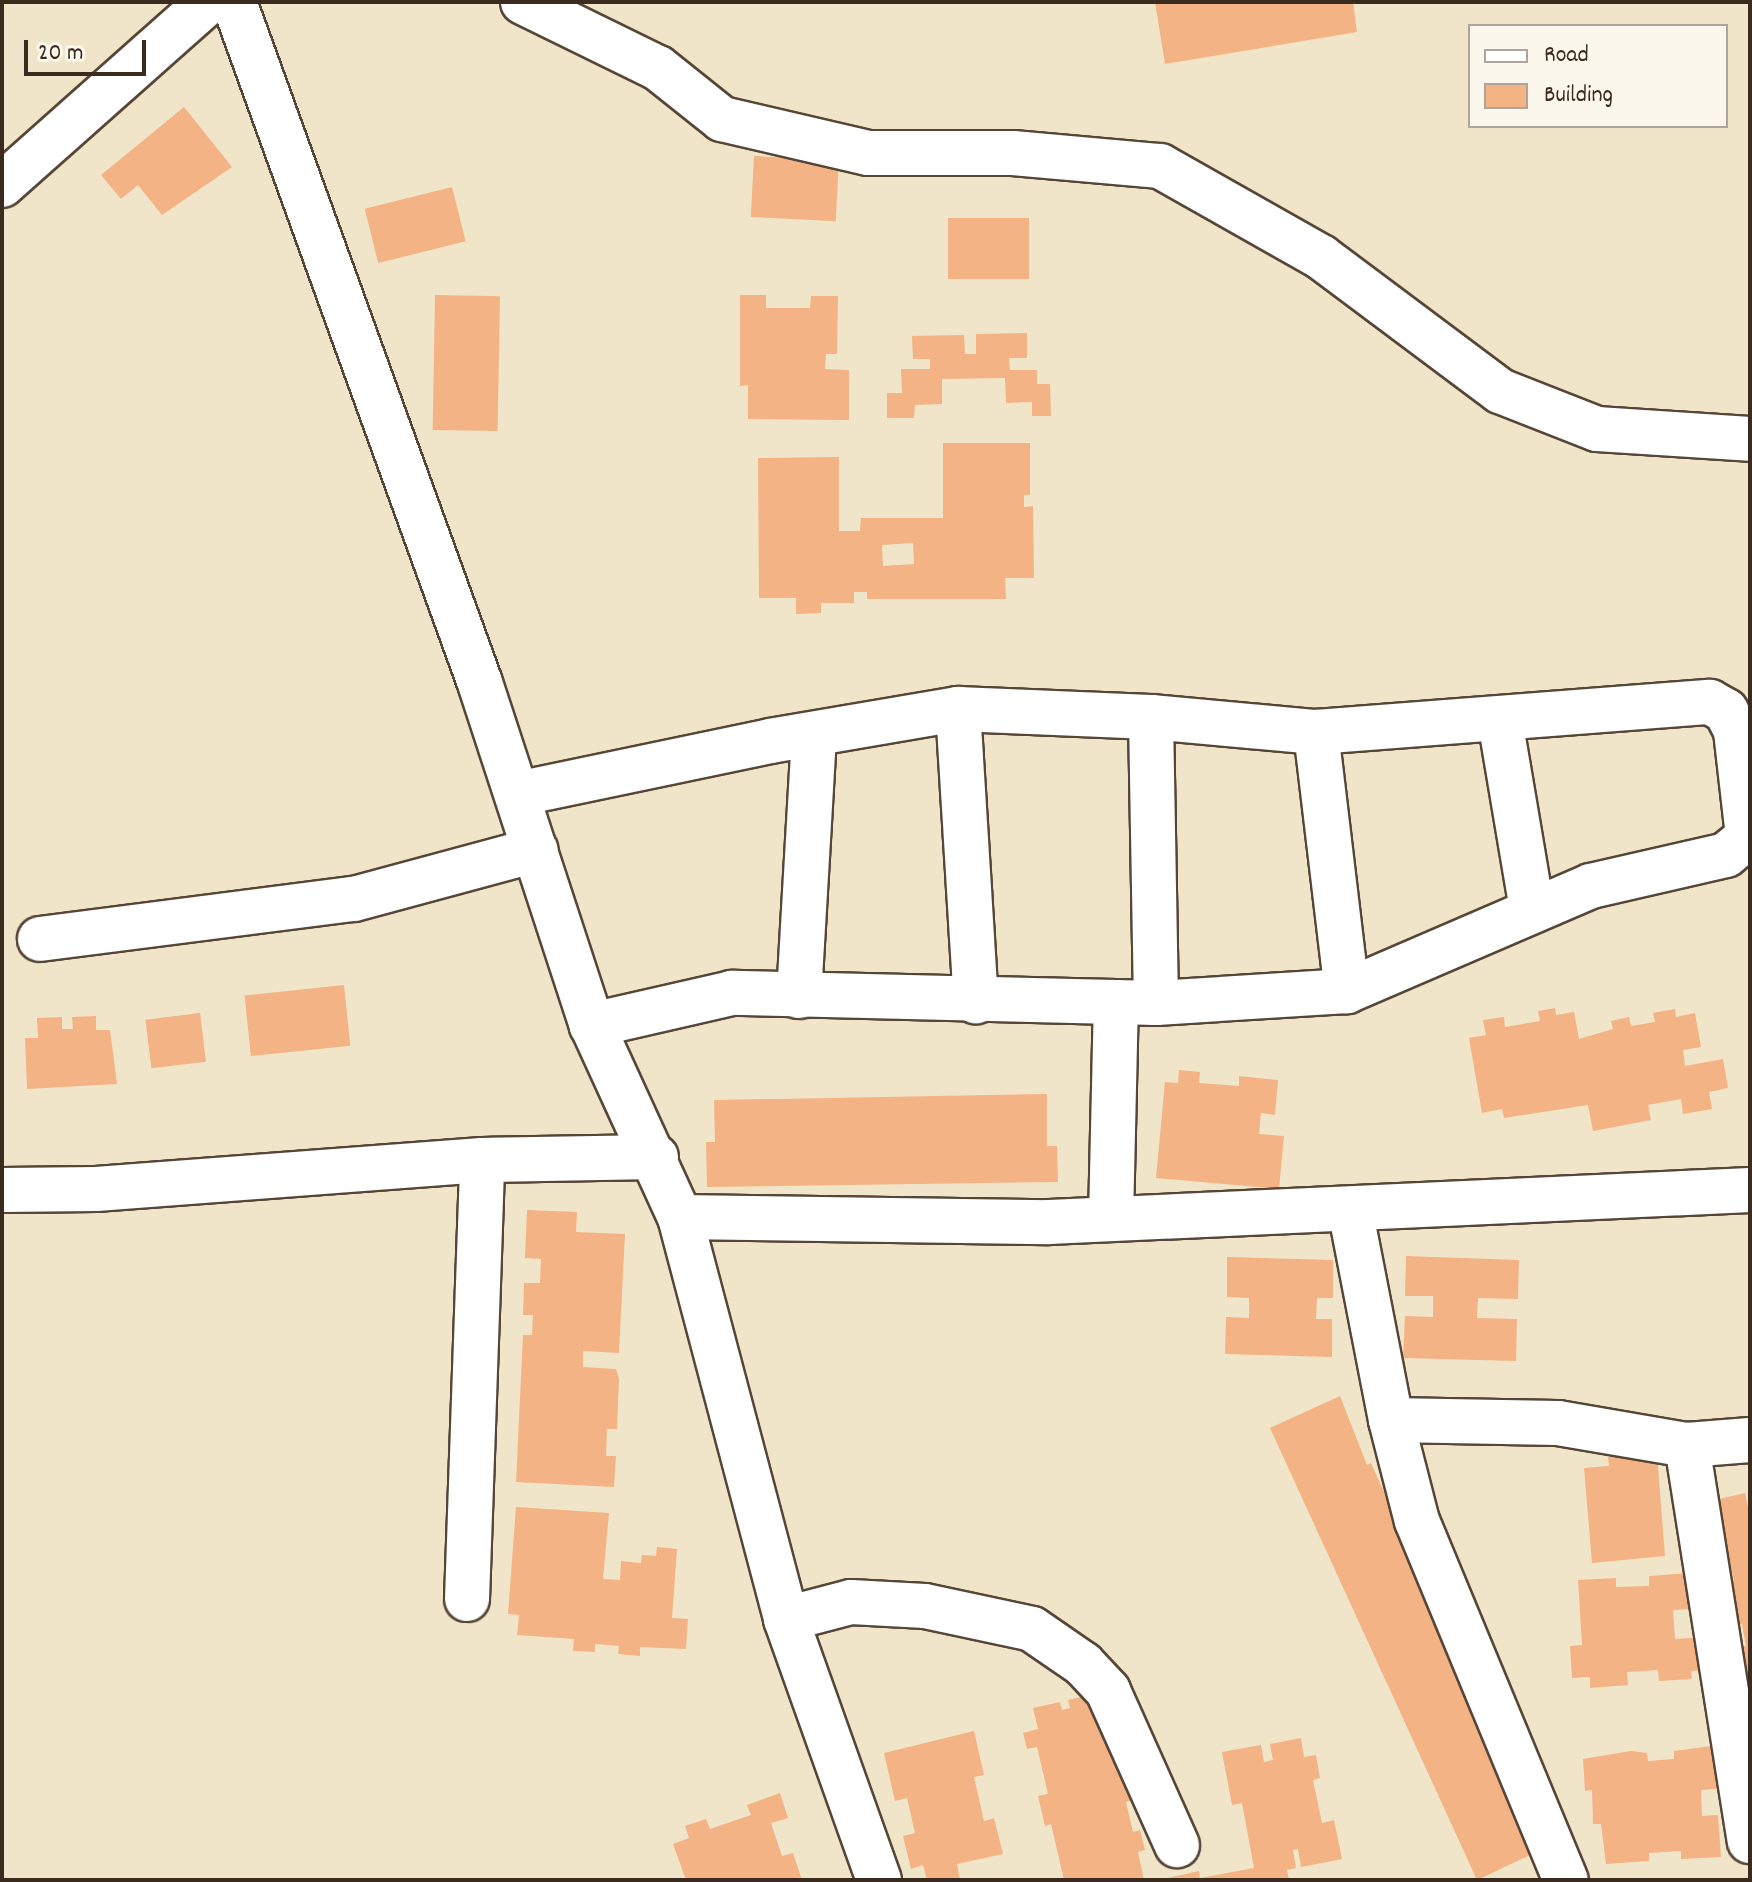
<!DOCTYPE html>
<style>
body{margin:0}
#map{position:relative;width:1752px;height:1882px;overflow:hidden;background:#f0e5c8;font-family:Dekko,sans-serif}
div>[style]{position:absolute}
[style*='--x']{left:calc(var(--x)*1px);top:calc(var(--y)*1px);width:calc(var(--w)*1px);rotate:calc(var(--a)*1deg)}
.building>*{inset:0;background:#f3b385;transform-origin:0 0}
.roads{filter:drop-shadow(2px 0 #564638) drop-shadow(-2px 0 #564638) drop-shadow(0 2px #564638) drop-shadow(0 -2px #564638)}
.minor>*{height:44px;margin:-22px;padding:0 22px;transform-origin:22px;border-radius:22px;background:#fff}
span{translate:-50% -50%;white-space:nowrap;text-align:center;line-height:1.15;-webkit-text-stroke:6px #fbf7ec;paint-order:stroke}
.frame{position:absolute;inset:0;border:4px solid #3b2a1e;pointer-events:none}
.legend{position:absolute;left:1468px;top:24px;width:260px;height:104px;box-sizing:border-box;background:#fbf7ec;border:2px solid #aea59a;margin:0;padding:10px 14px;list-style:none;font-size:24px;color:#3b2a1e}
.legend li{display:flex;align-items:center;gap:16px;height:40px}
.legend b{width:40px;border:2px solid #aea59a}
.scale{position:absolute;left:24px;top:40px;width:122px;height:36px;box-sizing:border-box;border:4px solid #3b2a1e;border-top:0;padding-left:10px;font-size:24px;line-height:28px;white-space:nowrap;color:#3b2a1e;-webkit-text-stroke:6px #fbf7ec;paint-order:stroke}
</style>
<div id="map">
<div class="building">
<i style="clip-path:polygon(1155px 2px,1353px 2px,1357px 32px,1165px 64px)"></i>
<i style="clip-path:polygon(184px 107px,232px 167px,162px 215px,138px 185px,121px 199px,101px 175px)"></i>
<i style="left:754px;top:156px;width:85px;height:61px;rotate:3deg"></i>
<i style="left:452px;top:187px;width:56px;height:90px;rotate:76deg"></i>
<i style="left:948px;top:218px;width:81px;height:61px"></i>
<i style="left:435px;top:295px;width:65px;height:135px;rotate:1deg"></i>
<i style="clip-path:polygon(740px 295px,766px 295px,766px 308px,810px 308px,811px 296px,838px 296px,837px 354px,826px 354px,825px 369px,849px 370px,849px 420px,748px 419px,748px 385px,740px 386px)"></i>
<i style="clip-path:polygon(1027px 333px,1027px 358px,1009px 358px,1010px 370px,1037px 370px,1037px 384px,1050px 384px,1051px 416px,1032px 416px,1032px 402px,1006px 403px,1005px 378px,942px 379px,942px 404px,915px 405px,914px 418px,887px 418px,887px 393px,902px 393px,901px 369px,930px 369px,930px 359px,913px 359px,912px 336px,964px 335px,965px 354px,976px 354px,976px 334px)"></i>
<i style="clip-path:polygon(evenodd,943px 443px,1030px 443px,1030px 495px,1024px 495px,1024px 507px,1033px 506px,1034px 578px,1005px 578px,1006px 599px,867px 599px,867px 592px,854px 592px,854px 603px,821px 603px,821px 613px,796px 614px,796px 598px,759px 598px,758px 458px,839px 457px,839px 531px,860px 531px,861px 518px,943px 518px,943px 443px,913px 543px,914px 564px,883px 566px,882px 545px,913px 543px)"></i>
<i style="left:344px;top:985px;width:61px;height:100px;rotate:84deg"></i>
<i style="clip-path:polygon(1555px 1008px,1556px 1015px,1574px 1012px,1579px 1039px,1613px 1029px,1611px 1021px,1629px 1017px,1631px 1026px,1655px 1022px,1653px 1013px,1675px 1009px,1676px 1017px,1695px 1013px,1701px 1047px,1683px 1050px,1685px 1066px,1723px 1059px,1728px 1088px,1709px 1092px,1712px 1109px,1683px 1114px,1681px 1099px,1648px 1105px,1651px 1120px,1593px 1131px,1588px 1105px,1504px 1118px,1502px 1109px,1482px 1113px,1469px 1038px,1486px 1035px,1483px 1020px,1504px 1017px,1505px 1027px,1540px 1021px,1538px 1011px)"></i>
<i style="left:200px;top:1013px;width:49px;height:55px;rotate:83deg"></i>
<i style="clip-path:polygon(96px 1016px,96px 1030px,110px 1030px,117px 1084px,27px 1089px,25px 1038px,38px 1038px,37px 1018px,62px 1017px,62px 1029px,73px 1029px,72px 1017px)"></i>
<i style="clip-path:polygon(1179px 1070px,1200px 1072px,1199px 1083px,1239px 1086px,1239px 1076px,1278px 1080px,1275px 1115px,1261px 1113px,1259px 1134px,1284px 1136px,1279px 1189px,1156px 1178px,1165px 1082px,1178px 1083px)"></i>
<i style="clip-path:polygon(1047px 1094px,1047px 1146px,1057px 1146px,1058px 1182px,707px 1187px,706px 1142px,715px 1142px,714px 1100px)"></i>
<i style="clip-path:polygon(527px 1210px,577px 1212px,576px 1232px,625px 1234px,619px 1353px,583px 1351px,583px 1367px,616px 1369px,619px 1379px,617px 1429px,607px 1429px,606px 1456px,616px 1456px,614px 1487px,516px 1482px,523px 1335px,532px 1335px,533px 1315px,523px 1315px,524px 1283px,540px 1283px,541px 1259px,525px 1258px)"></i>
<i style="clip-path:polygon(1406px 1256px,1519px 1260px,1518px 1299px,1478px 1298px,1477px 1318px,1517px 1319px,1516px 1361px,1403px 1358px,1405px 1316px,1433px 1317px,1433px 1296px,1405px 1296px)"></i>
<i style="clip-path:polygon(1227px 1257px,1333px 1260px,1333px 1298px,1317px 1298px,1316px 1319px,1332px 1319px,1332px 1357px,1225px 1354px,1226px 1317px,1249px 1318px,1249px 1298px,1227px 1297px)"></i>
<i style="clip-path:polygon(1340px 1396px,1367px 1465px,1371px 1463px,1413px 1557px,1407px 1560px,1417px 1583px,1424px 1580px,1545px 1848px,1477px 1880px,1270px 1428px)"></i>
<i style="clip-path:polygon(1657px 1454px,1665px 1556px,1592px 1563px,1584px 1468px,1609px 1466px,1608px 1457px)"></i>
<i style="clip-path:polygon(1745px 1493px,1750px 1516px,1749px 1690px,1739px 1647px,1746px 1646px,1742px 1624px,1734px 1626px,1724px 1582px,1734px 1580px,1727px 1552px,1718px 1553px,1706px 1502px)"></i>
<i style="clip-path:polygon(516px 1507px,609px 1513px,603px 1579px,620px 1580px,621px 1561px,641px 1563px,642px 1555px,656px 1556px,657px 1547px,677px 1549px,672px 1618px,688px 1619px,686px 1649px,640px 1647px,640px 1656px,618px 1654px,619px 1646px,595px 1644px,595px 1652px,573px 1651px,574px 1639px,517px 1635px,519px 1615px,508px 1614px)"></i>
<i style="clip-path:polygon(1690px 1573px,1692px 1609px,1673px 1610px,1675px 1639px,1707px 1637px,1709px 1670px,1691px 1671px,1692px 1679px,1659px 1681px,1658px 1670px,1627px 1672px,1628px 1685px,1590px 1688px,1590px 1677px,1572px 1678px,1570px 1646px,1582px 1645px,1578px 1580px,1616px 1578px,1616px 1587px,1649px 1586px,1649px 1576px)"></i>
<i style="clip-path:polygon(1102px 1692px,1133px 1800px,1126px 1802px,1133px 1832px,1140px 1830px,1145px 1850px,1138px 1852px,1144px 1880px,1064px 1880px,1051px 1824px,1045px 1826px,1038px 1796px,1048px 1794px,1037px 1747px,1027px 1749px,1023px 1733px,1038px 1729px,1033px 1708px,1060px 1702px,1062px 1710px,1070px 1708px,1068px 1700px)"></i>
<i style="clip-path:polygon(974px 1731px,984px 1775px,974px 1777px,984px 1821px,994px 1818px,1003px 1854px,957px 1864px,960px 1880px,927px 1880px,923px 1865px,911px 1869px,903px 1836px,915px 1833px,907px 1798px,895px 1801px,884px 1753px)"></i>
<i style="clip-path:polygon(1301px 1738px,1304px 1757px,1316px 1755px,1320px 1778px,1313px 1780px,1322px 1823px,1334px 1820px,1342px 1859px,1301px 1867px,1298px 1849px,1293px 1850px,1296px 1868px,1287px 1870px,1289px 1880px,1159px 1880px,1199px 1871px,1200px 1878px,1254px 1868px,1242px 1803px,1232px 1805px,1222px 1752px,1261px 1745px,1264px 1762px,1273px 1760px,1270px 1744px)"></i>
<i style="clip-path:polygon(1711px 1746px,1711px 1754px,1729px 1752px,1731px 1788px,1701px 1790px,1702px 1816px,1718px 1815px,1721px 1857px,1681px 1859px,1681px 1851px,1649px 1853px,1649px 1861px,1606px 1864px,1601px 1824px,1593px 1824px,1592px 1790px,1585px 1791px,1583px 1759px,1631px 1751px,1647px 1753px,1648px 1761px,1674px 1759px,1674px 1751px)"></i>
<i style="clip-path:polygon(780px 1793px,788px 1818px,771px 1823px,782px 1856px,793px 1853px,802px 1880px,686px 1880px,673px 1844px,689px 1838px,685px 1826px,706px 1819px,710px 1829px,751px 1815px,747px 1805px)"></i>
</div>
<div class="roads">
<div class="minor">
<i style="--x:234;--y:2;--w:724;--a:70.14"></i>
<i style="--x:480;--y:683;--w:360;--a:71.9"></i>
<i style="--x:592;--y:1025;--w:211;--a:65.4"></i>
<i style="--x:680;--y:1217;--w:416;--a:75.2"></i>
<i style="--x:786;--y:1619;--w:277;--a:70.4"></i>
<i style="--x:523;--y:2;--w:150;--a:26.1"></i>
<i style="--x:658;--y:68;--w:82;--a:38.6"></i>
<i style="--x:722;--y:119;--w:150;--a:13.1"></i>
<i style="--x:868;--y:153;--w:145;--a:0"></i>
<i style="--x:1013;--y:153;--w:148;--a:5.1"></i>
<i style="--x:1160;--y:166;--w:185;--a:29.5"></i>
<i style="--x:1321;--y:257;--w:224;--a:36.8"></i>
<i style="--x:1500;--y:391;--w:104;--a:21.4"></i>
<i style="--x:1597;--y:429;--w:153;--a:3.7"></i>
<i style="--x:2;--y:185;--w:276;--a:-41.6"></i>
<i style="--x:958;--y:709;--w:293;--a:86.5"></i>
<i style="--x:1151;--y:717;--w:286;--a:89"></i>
<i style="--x:1500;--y:720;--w:192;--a:80.4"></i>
<i style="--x:1316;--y:732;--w:261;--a:83.2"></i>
<i style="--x:517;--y:794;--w:258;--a:-11.8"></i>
<i style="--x:770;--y:741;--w:191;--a:-9.7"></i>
<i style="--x:958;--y:709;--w:193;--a:2.4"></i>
<i style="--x:1151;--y:717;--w:166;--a:5.2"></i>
<i style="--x:1316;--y:732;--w:395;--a:-4.4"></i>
<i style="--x:1710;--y:702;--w:18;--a:29"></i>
<i style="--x:1726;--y:711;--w:22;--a:63"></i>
<i style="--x:1736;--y:731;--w:107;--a:83.5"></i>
<i style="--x:1748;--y:837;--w:28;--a:141"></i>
<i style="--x:1726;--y:855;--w:139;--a:167.1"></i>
<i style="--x:1591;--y:886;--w:266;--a:156.7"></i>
<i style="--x:1347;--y:991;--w:191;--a:176.4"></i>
<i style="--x:1156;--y:1003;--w:424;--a:-178.6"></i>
<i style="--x:732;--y:993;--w:144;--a:167.1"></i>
<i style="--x:40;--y:939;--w:317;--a:-7.3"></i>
<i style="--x:354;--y:899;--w:188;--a:-15.1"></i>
<i style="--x:799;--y:996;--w:262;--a:-86.7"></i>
<i style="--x:2;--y:1190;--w:94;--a:-0.6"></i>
<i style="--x:96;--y:1189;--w:387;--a:-4.3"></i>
<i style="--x:482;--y:1160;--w:174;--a:-1"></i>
<i style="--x:1350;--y:1209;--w:215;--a:79"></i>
<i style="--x:1391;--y:1420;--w:104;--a:75.6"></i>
<i style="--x:1417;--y:1521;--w:389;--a:67.5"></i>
<i style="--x:680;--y:1217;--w:369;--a:0.8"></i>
<i style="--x:1049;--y:1222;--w:702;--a:-2.61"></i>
<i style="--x:1111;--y:1219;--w:217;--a:-88.7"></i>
<i style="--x:1391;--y:1420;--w:167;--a:1"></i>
<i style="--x:1558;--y:1423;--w:131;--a:9.7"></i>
<i style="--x:1687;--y:1445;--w:63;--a:-4.5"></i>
<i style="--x:1687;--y:1445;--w:401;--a:81"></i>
<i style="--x:467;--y:1599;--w:439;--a:-88"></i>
<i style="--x:786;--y:1619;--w:67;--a:-14.7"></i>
<i style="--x:851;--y:1602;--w:74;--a:3.1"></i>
<i style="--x:925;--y:1606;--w:109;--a:12.1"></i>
<i style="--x:1032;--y:1629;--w:62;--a:34.5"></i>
<i style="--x:1083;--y:1664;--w:37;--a:47"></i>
<i style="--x:1108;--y:1691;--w:169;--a:65.9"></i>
</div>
</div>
<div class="frame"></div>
<ul class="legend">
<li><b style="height:10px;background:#fff"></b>Road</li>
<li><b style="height:22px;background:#f3b385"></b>Building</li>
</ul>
<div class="scale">20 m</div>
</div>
